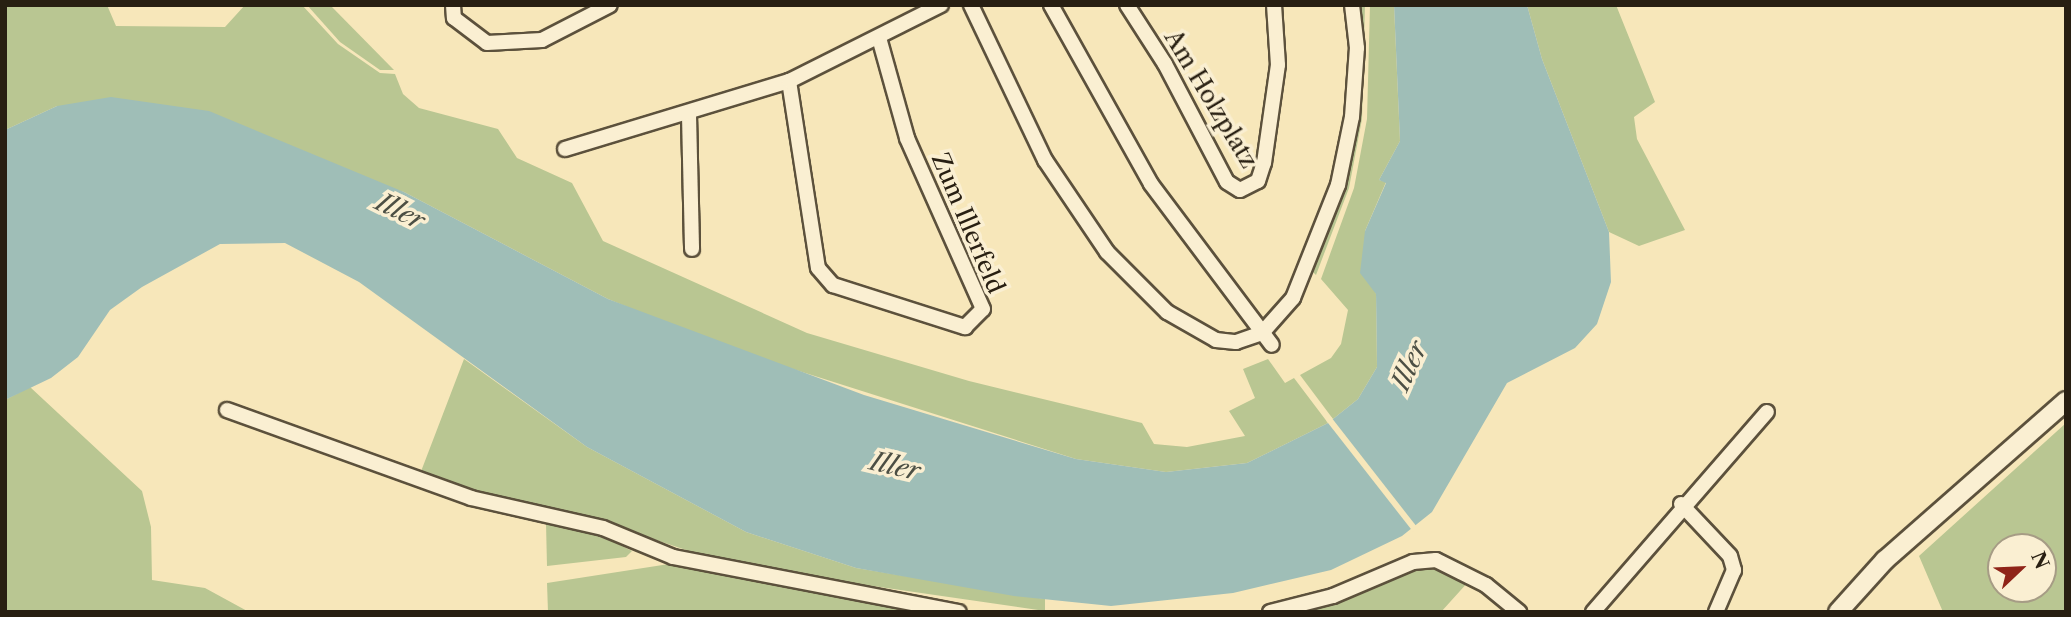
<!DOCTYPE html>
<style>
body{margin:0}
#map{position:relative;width:2071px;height:617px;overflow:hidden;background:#f7e7ba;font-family:"Libre Caslon Text",serif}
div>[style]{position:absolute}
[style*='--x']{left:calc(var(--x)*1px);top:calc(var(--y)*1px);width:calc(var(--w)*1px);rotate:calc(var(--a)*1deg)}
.green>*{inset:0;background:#b9c692}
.water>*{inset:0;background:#9fbeb7}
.pier>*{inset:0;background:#f7e7ba;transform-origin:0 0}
.roads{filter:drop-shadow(2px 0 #5c513c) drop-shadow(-2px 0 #5c513c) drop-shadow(0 2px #5c513c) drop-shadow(0 -2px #5c513c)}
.minor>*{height:14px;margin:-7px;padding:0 7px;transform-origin:7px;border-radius:7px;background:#faefd2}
.tertiary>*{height:18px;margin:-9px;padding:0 9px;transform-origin:9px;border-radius:9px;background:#faefd2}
span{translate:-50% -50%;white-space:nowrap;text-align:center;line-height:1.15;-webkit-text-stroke:7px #faefd2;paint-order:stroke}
.street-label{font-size:24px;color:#281f12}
.water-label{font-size:26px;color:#4c4f44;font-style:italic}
.frame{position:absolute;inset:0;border:7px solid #281f12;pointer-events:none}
.north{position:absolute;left:1987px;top:533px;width:70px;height:70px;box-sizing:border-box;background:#faefd2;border:2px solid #a69c85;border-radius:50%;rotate:67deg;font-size:19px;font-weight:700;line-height:28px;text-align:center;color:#281f12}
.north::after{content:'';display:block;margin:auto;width:24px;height:32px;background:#8f2418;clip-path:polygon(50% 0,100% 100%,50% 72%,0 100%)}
</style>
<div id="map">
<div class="green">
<i style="clip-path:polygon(5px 5px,107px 5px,116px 26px,225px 27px,245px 5px,302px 5px,338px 44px,380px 73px,395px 74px,403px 94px,419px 108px,498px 129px,517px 158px,572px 183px,603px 241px,807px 333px,969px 381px,1142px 423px,1154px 444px,1187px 447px,1245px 436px,1229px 411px,1255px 398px,1243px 369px,1268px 359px,1285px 383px,1294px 378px,1328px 423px,1247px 463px,1166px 472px,1076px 459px,727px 348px,608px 299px,404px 192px,57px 106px,5px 130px)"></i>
<i style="clip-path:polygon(307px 5px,330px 5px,394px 70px,380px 70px,340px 42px)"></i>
<i style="clip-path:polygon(1356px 5px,1365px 5px,1362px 119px,1349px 188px,1316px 275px,1311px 270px,1341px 187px)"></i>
<i style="clip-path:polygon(1370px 5px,1394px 5px,1400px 141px,1379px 180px,1386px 182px,1365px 231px,1376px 294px,1377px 367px,1358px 399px,1333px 419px,1300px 375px,1331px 358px,1341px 344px,1348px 310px,1321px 279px,1354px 188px,1367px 119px)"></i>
<i style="clip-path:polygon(1527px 5px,1616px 5px,1655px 102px,1634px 117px,1637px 139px,1685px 230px,1639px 246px,1609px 232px,1542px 59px)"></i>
<i style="clip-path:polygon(464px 359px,587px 447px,746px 532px,856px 568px,1045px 599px,1045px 611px,734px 566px,605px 523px,472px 493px,420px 474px)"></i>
<i style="clip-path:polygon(30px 387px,142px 491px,151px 527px,152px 580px,205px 588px,249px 612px,5px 612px,5px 400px)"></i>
<i style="clip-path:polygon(evenodd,2066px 423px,2066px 612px,1943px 612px,1919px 556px,2066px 423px,2001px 547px,2043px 547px,2043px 589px,2001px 589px,2001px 547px)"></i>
<i style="clip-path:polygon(546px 523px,600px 535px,632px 551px,626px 557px,547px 566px)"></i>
<i style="clip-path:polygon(669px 564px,687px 565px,949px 612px,548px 612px,547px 583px)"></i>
<i style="clip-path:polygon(1433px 566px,1469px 581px,1441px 612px,1288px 612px,1330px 602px,1409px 569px)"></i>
</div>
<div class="water">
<i style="clip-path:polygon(1394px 5px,1527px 5px,1542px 59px,1609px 232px,1611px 282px,1597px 324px,1575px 348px,1507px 383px,1432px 512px,1402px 536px,1331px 570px,1233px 593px,1111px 606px,1014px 596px,856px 568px,746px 532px,587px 447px,359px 282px,285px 243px,220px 244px,142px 287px,110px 310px,78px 357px,51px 378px,5px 400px,5px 130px,57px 106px,111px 97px,209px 111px,404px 192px,608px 299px,864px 395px,1076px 459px,1166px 472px,1247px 463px,1328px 423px,1358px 399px,1377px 367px,1376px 294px,1360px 273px,1365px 231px,1386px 183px,1379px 180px,1400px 141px)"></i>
</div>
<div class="pier">
<i style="left:1331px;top:417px;width:141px;height:6px;rotate:52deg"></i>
</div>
<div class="roads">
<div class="minor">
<i style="--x:453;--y:5;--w:13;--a:86"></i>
<i style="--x:454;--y:18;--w:41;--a:37.1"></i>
<i style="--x:487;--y:43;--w:55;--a:-3.1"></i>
<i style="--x:542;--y:40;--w:76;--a:-27.2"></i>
<i style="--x:971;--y:5;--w:172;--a:64.5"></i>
<i style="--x:1045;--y:160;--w:111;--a:56"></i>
<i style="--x:1107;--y:252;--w:85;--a:45"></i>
<i style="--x:1167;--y:312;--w:56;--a:29.7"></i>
<i style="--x:1216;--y:340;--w:20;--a:6"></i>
<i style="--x:1236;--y:342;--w:28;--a:-19"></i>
<i style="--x:1262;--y:333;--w:47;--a:-48.5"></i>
<i style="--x:1293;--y:298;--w:122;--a:-68.3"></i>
<i style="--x:1338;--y:185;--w:69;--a:-78.4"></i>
<i style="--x:1352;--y:117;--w:69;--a:-85.9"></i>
<i style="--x:1357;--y:48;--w:43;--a:-96.6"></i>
<i style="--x:1051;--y:5;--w:205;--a:60.8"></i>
<i style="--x:1151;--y:184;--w:201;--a:53.1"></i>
<i style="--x:1127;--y:5;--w:70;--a:57.2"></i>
<i style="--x:1165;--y:64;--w:133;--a:62.3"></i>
<i style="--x:1227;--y:182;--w:15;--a:32"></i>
<i style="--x:1240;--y:190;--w:20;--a:-27"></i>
<i style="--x:1258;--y:181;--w:19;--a:-72"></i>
<i style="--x:1264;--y:163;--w:99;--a:-81.9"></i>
<i style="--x:1278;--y:65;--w:60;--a:-93.8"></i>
<i style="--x:789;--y:81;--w:189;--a:81.2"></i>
<i style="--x:818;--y:268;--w:23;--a:49"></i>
<i style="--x:833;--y:285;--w:139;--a:17.7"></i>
<i style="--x:965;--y:327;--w:25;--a:-45"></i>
<i style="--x:983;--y:309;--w:187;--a:-114"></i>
<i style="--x:907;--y:138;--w:104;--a:-105.6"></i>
<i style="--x:689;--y:115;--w:134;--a:88.7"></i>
<i style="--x:565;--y:149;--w:234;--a:-16.9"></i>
<i style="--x:789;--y:81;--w:170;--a:-26.6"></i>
<i style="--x:227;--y:410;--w:259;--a:19.8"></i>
<i style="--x:471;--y:498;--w:135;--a:12.8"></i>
<i style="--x:603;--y:528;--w:76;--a:22.5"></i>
<i style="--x:673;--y:557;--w:291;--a:10.9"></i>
<i style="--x:1681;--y:504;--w:71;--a:46.7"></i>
<i style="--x:1730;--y:556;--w:15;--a:74"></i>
<i style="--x:1734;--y:570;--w:46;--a:113.2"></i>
<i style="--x:1270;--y:612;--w:65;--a:-14.3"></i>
<i style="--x:1333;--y:596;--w:87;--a:-23"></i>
<i style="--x:1413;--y:562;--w:23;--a:-5"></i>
<i style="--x:1436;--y:560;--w:56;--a:26.6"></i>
<i style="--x:1486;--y:585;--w:43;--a:39.3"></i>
<i style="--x:1593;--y:612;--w:265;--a:-49"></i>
</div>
<div class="tertiary">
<i style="--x:1838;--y:612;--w:70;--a:-47.9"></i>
<i style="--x:1885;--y:560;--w:241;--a:-41.3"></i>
</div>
</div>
<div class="street-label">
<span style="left:1211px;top:99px;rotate:59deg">Am Holzplatz</span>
<span style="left:968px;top:223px;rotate:67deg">Zum Illerfeld</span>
</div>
<div class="water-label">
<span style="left:400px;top:212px;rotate:26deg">Iller</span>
<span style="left:1410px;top:366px;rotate:-66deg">Iller</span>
<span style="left:895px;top:467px;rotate:13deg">Iller</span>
</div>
<div class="frame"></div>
<div class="north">N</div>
</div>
